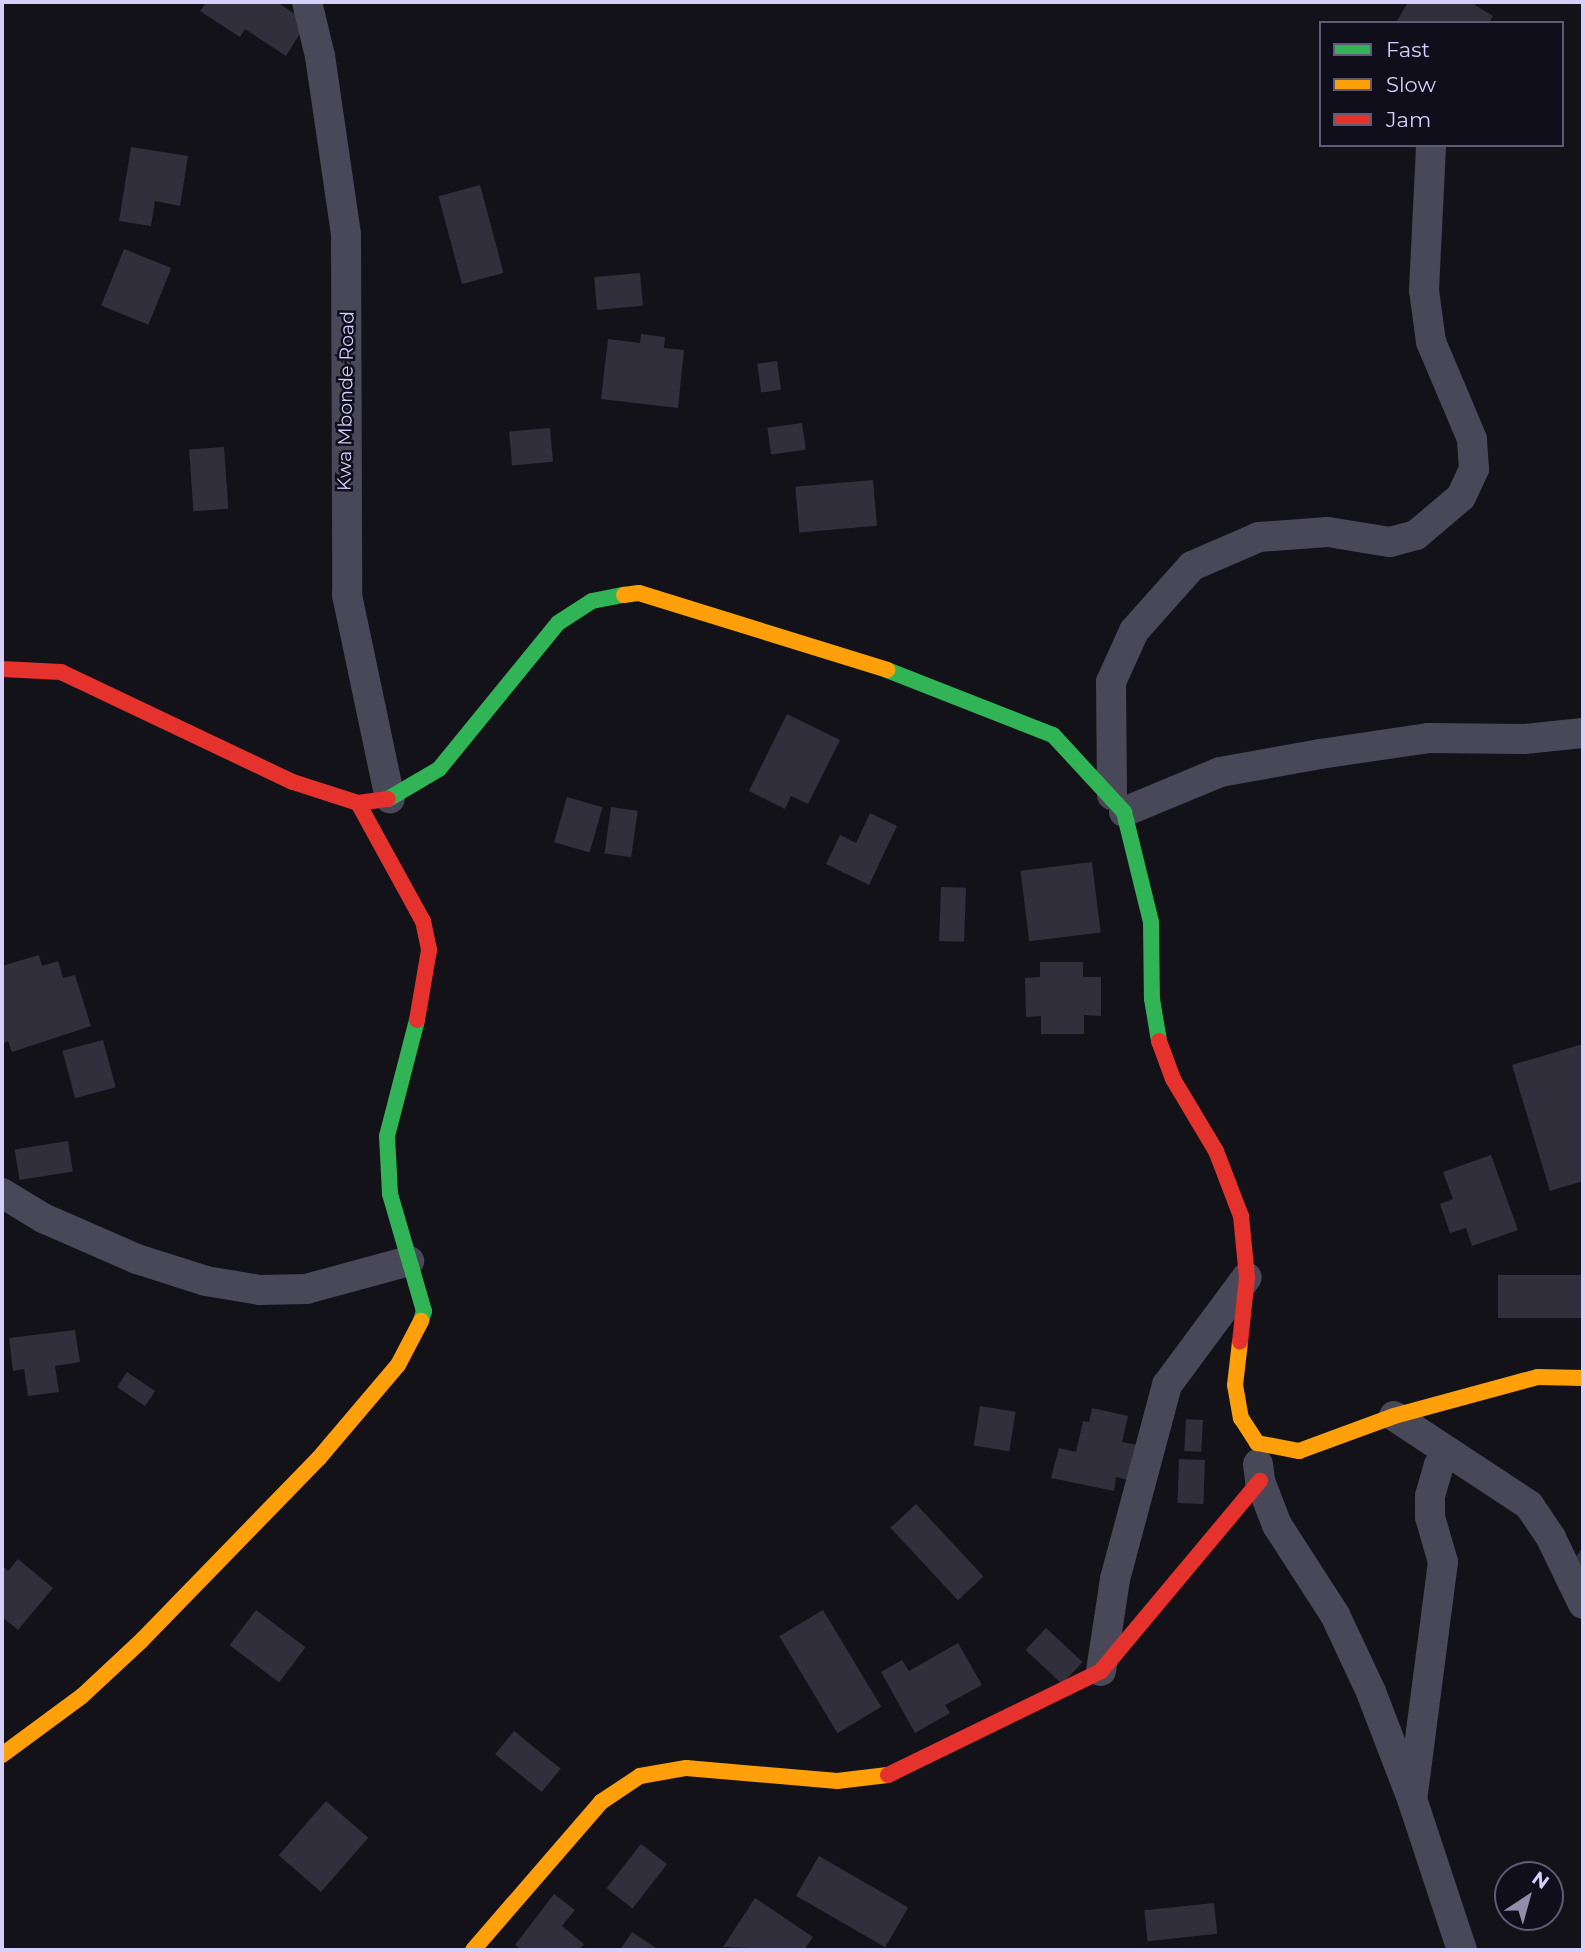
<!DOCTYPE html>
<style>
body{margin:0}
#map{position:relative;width:1585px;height:1952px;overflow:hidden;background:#131218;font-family:Montserrat,sans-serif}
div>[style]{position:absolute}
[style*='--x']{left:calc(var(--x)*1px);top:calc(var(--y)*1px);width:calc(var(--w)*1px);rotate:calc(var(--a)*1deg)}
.building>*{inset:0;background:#312f3b;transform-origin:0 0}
.street>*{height:30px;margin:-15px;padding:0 15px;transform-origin:15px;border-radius:15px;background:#494858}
.fast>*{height:16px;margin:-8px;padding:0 8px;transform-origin:8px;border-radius:8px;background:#30b455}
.slow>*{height:16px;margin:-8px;padding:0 8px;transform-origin:8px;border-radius:8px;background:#ff9f0a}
.jam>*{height:16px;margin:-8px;padding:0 8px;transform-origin:8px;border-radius:8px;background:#e5322d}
span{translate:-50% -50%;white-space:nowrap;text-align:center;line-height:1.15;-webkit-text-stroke:5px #110e1c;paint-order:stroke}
.street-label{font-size:19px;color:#d6cff9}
.frame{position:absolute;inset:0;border:4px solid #d6cff9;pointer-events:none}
.legend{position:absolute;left:1319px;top:21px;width:245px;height:126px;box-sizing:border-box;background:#110e1c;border:2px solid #605b74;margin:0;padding:9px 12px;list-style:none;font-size:21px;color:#d6cff9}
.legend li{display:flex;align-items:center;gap:14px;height:35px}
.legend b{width:35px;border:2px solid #605b74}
.north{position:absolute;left:1494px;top:1861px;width:70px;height:70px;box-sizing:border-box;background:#110e1c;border:2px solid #605b74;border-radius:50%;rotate:36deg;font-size:19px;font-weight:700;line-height:28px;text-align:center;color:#d6cff9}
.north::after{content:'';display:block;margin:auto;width:24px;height:32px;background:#928daa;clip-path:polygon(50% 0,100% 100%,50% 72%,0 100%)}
</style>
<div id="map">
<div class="building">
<i style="clip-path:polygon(207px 2px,277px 2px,307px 22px,286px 56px,245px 29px,240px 37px,200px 11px)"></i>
<i style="clip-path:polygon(1408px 2px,1477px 2px,1475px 5px,1493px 16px,1489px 23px,1400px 23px,1397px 21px)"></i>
<i style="clip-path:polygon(131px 147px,188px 156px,180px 206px,155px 201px,151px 226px,119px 221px)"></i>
<i style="left:480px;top:185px;width:91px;height:43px;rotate:75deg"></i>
<i style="left:124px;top:249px;width:51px;height:61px;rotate:22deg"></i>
<i style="left:640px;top:273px;width:33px;height:46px;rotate:85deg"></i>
<i style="clip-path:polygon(641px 334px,665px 337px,664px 348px,684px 350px,678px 408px,601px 399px,608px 339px,640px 343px)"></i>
<i style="left:777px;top:361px;width:29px;height:20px;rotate:82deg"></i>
<i style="left:802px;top:423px;width:27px;height:35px;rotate:82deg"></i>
<i style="left:550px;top:428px;width:34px;height:41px;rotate:85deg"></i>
<i style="left:224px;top:447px;width:62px;height:35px;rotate:86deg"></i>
<i style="left:873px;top:480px;width:46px;height:78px;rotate:85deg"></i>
<i style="clip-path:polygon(787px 714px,840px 740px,808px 804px,791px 796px,785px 809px,749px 791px)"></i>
<i style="left:567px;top:797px;width:37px;height:47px;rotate:16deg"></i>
<i style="left:611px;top:807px;width:27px;height:47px;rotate:8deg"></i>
<i style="clip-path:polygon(870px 813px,897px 826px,869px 885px,826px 864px,840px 835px,856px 843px)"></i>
<i style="left:1092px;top:862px;width:71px;height:72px;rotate:83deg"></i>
<i style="left:941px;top:887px;width:25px;height:54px;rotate:2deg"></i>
<i style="clip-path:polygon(39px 955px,42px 966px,58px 961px,63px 978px,75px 975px,91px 1026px,12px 1052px,8px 1041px,2px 1044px,2px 966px)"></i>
<i style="clip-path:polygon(1040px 962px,1083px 962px,1083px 977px,1101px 977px,1101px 1016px,1084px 1015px,1084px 1034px,1041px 1034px,1041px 1016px,1026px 1017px,1025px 978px,1040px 977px)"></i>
<i style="left:103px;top:1040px;width:49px;height:42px;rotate:75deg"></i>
<i style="clip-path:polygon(1583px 1044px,1583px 1181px,1550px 1191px,1512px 1065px)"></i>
<i style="left:68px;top:1141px;width:31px;height:54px;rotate:81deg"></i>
<i style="clip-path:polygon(1491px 1155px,1518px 1230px,1472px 1246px,1466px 1228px,1450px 1233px,1440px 1204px,1453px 1199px,1443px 1172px)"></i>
<i style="left:1583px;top:1275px;width:43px;height:85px;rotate:90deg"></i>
<i style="clip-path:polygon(75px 1330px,80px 1362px,55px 1366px,59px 1392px,28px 1396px,24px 1369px,13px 1371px,9px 1338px)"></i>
<i style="left:127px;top:1372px;width:34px;height:18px;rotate:34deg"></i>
<i style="left:980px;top:1406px;width:36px;height:40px;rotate:9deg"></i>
<i style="clip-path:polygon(1092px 1408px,1128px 1416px,1122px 1442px,1138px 1445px,1131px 1481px,1116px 1477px,1114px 1491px,1051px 1478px,1059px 1448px,1076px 1452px,1083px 1421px,1089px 1422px)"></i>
<i style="left:1186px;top:1419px;width:17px;height:32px;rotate:3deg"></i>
<i style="left:1179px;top:1459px;width:26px;height:44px;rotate:2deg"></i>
<i style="left:916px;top:1504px;width:99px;height:35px;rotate:47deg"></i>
<i style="clip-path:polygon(1583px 1547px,1583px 1568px,1573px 1561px)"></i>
<i style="clip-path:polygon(18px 1559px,53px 1588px,18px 1630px,2px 1617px,2px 1565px,8px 1571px)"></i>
<i style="left:256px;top:1610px;width:62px;height:44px;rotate:37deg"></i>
<i style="left:823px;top:1610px;width:113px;height:51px;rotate:59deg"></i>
<i style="left:1046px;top:1628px;width:50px;height:30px;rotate:43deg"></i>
<i style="clip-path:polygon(958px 1643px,982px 1685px,945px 1705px,950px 1713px,915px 1733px,881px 1672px,902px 1660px,909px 1671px)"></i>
<i style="left:514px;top:1731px;width:60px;height:30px;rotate:39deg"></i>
<i style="left:326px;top:1801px;width:56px;height:72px;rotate:41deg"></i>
<i style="left:641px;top:1844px;width:33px;height:56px;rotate:38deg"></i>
<i style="left:819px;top:1856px;width:103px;height:46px;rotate:30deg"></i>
<i style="clip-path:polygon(554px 1894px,575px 1910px,562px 1926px,584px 1944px,579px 1950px,522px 1950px,515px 1945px)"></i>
<i style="clip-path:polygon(755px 1898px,813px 1937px,804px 1950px,723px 1947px)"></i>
<i style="left:1214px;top:1903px;width:31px;height:70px;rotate:84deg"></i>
<i style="clip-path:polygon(632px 1932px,656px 1948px,655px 1950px,620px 1950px)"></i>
</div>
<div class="street">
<i style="--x:307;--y:2;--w:56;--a:76.5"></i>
<i style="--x:320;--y:56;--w:181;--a:81.7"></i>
<i style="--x:346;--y:235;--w:360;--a:89.8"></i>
<i style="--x:347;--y:595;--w:208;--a:78.1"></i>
<i style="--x:1112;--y:795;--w:113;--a:-90.5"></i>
<i style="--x:1111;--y:682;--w:56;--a:-65.7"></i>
<i style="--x:1134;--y:631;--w:87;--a:-48.3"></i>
<i style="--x:1192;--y:566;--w:73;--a:-23.4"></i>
<i style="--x:1259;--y:537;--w:69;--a:-4.1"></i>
<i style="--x:1328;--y:532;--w:63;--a:9.2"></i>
<i style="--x:1390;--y:542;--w:27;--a:-15"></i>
<i style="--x:1416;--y:535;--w:59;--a:-40.2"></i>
<i style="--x:1461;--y:497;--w:31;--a:-65"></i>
<i style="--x:1474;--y:469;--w:30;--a:-94"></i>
<i style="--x:1472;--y:439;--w:105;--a:-112.9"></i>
<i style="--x:1431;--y:342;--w:52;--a:-97.7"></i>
<i style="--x:1424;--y:290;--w:145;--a:-87.2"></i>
<i style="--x:1124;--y:812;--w:104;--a:-22.6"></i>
<i style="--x:1220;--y:772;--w:102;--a:-10.2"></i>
<i style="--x:1320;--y:754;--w:109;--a:-8.4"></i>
<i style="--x:1428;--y:738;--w:96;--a:0.6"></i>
<i style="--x:1524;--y:739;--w:59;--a:-5.8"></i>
<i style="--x:2;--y:1193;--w:48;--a:31.4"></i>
<i style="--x:43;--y:1218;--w:103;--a:23.6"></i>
<i style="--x:137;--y:1259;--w:72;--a:17.7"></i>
<i style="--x:206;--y:1281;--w:55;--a:9.5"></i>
<i style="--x:260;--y:1290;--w:46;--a:-1.2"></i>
<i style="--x:306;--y:1289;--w:107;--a:-15.2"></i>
<i style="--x:1394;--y:1416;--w:162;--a:33.4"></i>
<i style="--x:1529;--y:1505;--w:40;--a:56"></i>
<i style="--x:1551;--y:1538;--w:73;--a:64.1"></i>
<i style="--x:1258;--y:1464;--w:17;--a:83"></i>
<i style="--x:1260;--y:1481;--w:47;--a:68.9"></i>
<i style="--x:1277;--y:1525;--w:107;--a:57.2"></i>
<i style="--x:1335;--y:1615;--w:85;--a:64.9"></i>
<i style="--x:1371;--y:1692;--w:115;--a:69"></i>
<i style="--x:1412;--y:1799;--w:159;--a:71.7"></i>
<i style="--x:1101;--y:1671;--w:93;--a:-81.3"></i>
<i style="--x:1115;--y:1579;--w:201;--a:-75"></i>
<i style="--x:1167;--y:1385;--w:134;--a:-53.5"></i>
<i style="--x:1413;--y:1793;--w:233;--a:-82.6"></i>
<i style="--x:1443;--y:1562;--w:47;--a:-106.1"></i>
<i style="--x:1430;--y:1517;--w:21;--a:-90"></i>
<i style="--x:1430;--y:1496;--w:32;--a:-74"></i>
<i style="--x:1439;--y:1465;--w:16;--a:-52"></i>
</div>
<div class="fast">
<i style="--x:887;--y:670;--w:178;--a:21.4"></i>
<i style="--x:1053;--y:735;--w:105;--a:47.3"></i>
<i style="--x:1124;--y:812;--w:113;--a:76.2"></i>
<i style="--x:1151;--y:922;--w:77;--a:89.3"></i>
<i style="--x:1152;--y:999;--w:43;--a:80.5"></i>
<i style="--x:388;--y:799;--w:59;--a:-30.5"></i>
<i style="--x:439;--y:769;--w:188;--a:-50.8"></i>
<i style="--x:558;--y:623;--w:40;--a:-32.9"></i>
<i style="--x:592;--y:601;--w:33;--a:-11"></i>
<i style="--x:417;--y:1020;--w:120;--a:104.5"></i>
<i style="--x:387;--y:1136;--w:58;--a:87"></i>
<i style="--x:390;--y:1194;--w:122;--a:73.8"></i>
<i style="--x:424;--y:1311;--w:10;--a:107"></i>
</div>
<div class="slow">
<i style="--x:624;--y:595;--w:15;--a:-8"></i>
<i style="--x:639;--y:593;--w:260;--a:17.2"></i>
<i style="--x:1240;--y:1342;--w:43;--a:96.6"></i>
<i style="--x:1235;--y:1385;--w:34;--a:80"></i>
<i style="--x:1241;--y:1418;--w:30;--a:57"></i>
<i style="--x:1257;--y:1443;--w:43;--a:10.8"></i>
<i style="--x:1299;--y:1451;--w:101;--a:-20.2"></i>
<i style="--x:1394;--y:1416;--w:149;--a:-15.2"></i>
<i style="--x:1538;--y:1377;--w:45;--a:1.3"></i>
<i style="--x:2;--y:1755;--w:99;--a:-36.4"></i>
<i style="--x:82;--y:1696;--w:82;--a:-43"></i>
<i style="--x:142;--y:1640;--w:254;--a:-45.8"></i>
<i style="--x:319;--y:1458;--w:122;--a:-49.7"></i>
<i style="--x:398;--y:1365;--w:50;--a:-62.4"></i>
<i style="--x:473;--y:1950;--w:196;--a:-49.1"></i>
<i style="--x:601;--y:1802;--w:47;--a:-33.7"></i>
<i style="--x:640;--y:1776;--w:47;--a:-9.9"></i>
<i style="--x:686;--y:1768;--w:152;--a:4.9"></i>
<i style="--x:837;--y:1781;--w:51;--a:-6.7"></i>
</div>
<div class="jam">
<i style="--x:2;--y:669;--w:59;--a:2.9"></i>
<i style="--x:61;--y:672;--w:257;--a:25.4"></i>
<i style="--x:293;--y:782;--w:68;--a:17.9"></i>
<i style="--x:358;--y:803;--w:30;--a:-8"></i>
<i style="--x:358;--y:803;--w:135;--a:61.2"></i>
<i style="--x:423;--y:921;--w:30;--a:78"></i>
<i style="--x:429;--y:950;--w:71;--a:99.7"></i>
<i style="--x:1159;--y:1041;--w:40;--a:69.8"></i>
<i style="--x:1173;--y:1079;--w:84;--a:59.2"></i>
<i style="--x:1216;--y:1151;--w:70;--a:69"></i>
<i style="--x:1241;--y:1216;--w:61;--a:84.4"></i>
<i style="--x:1247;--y:1277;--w:65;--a:96.1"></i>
<i style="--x:888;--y:1775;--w:237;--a:-26"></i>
<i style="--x:1101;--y:1671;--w:248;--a:-50.1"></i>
</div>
<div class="street-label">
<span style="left:346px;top:401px;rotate:-89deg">Kwa Mbonde Road</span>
</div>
<div class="frame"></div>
<ul class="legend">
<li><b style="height:9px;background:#30b455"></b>Fast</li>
<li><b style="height:9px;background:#ff9f0a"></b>Slow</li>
<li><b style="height:9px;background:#e5322d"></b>Jam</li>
</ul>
<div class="north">N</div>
</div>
